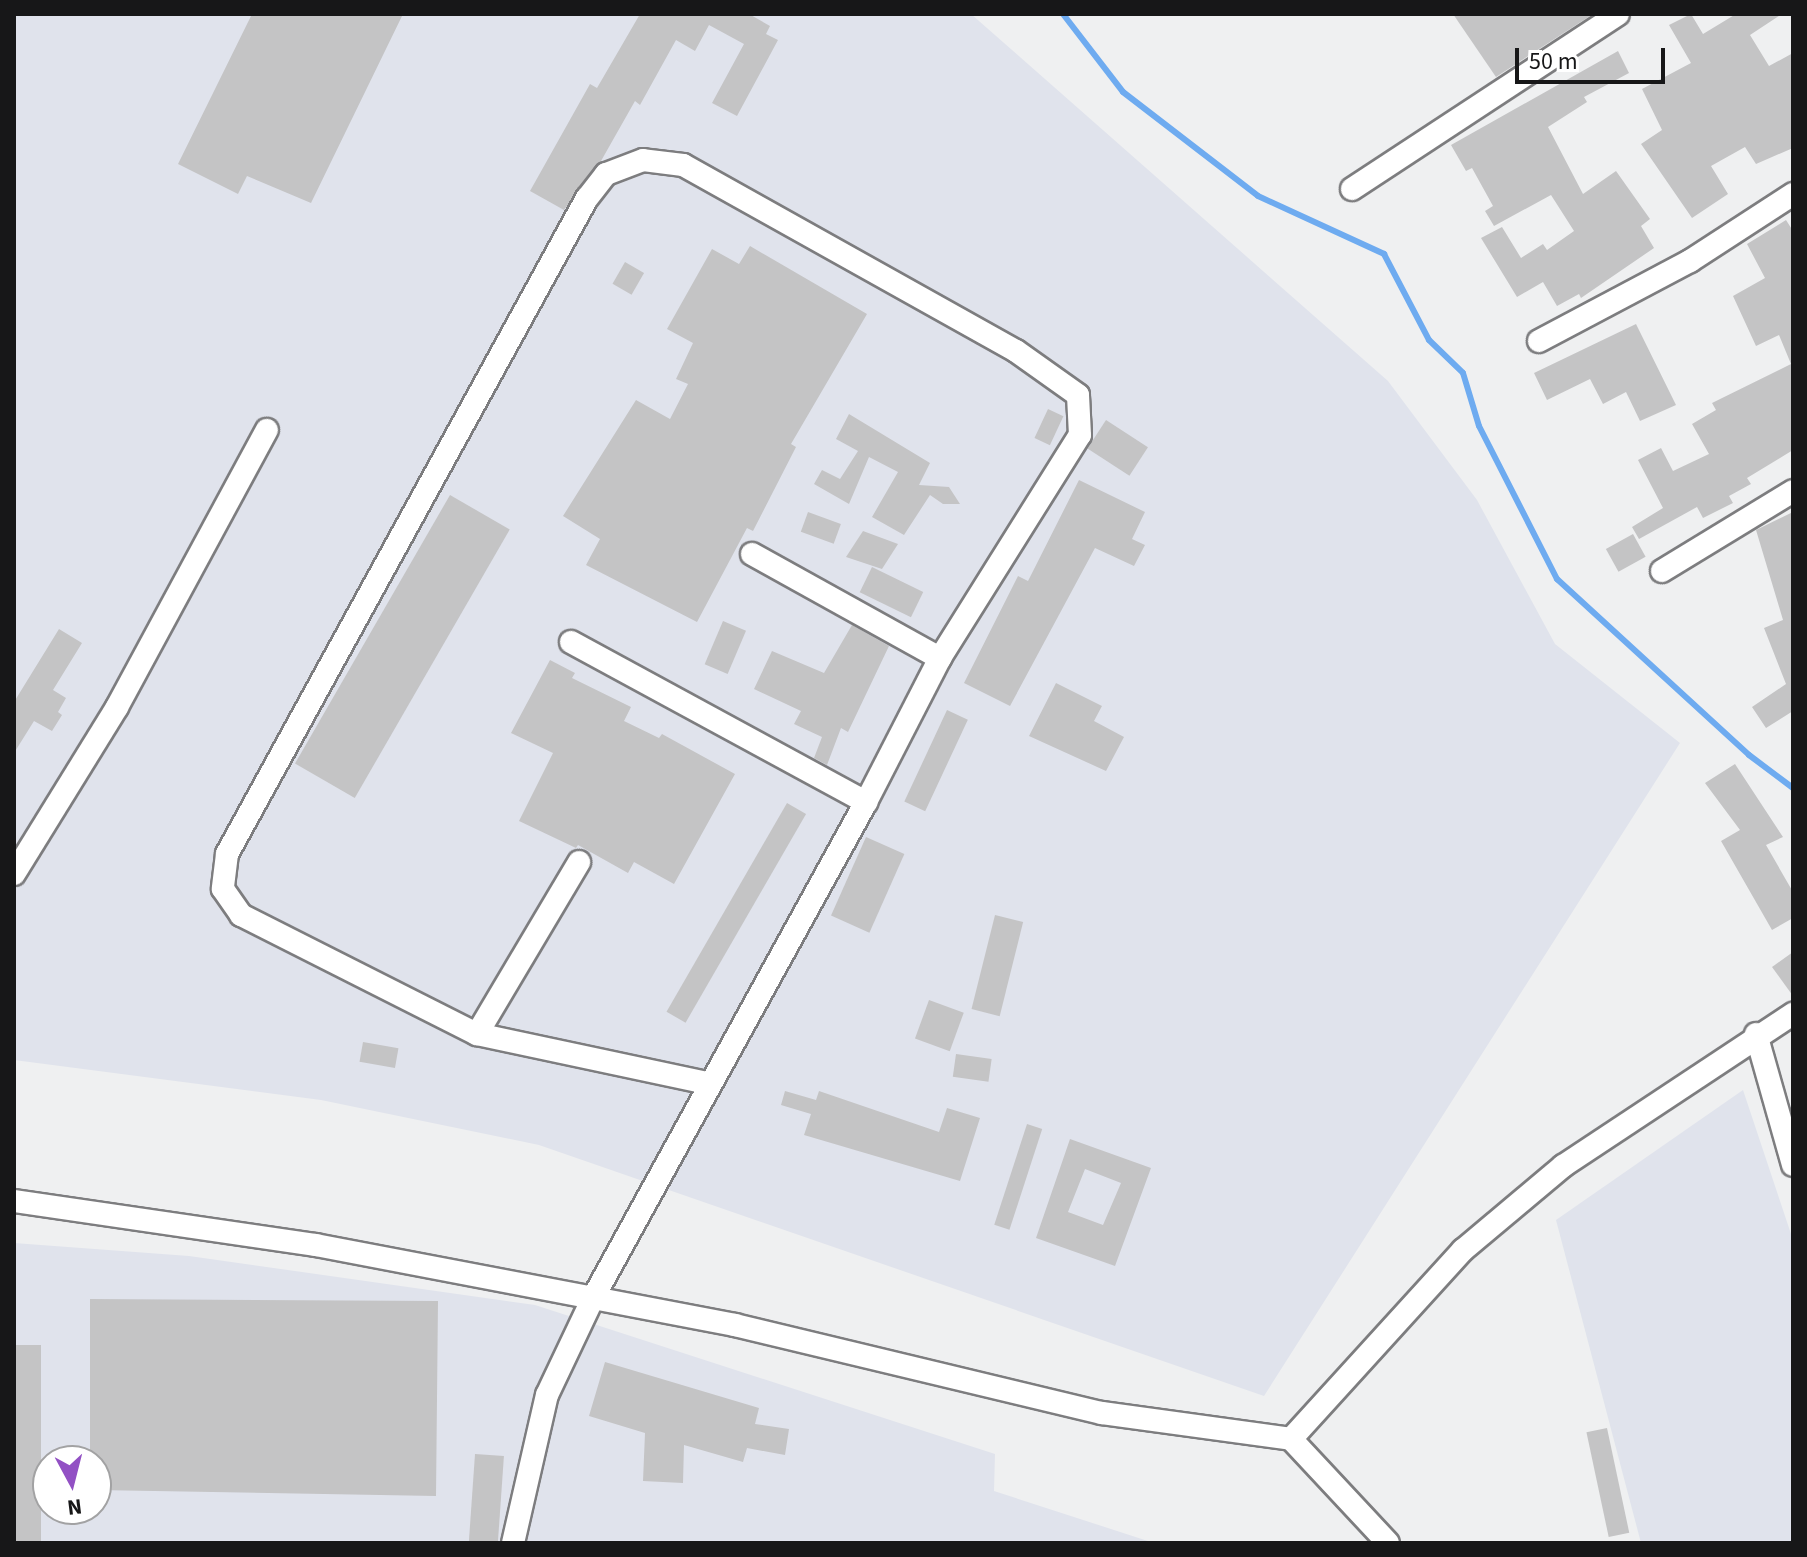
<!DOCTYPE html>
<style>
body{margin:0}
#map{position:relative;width:1807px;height:1557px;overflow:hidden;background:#eff0f1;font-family:"Source Sans 3",sans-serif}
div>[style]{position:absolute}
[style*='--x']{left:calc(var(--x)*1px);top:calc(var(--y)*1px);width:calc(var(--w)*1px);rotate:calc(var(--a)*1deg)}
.built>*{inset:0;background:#e0e3ec}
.stream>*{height:6px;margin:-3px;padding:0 3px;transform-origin:3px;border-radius:3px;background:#6eabf0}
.building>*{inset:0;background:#c4c4c5;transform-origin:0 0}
.roads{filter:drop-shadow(2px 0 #7d7d7f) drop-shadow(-2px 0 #7d7d7f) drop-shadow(0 2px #7d7d7f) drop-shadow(0 -2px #7d7d7f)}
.minor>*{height:22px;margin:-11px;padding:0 11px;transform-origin:11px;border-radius:11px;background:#fff}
span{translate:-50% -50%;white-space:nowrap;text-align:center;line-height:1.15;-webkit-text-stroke:6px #fff;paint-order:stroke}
.frame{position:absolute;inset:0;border:16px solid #171718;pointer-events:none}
.north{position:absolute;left:32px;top:1445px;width:80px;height:80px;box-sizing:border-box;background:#fff;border:2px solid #a2a2a3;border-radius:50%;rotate:173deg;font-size:22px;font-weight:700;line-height:32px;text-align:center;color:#171718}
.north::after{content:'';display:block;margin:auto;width:28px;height:36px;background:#9250c4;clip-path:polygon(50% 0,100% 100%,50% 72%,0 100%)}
.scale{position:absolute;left:1515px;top:48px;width:150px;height:36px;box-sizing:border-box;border:4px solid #171718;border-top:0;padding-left:10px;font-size:24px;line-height:28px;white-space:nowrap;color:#171718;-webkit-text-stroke:6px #fff;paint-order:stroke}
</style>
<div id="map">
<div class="built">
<i style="clip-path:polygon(14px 14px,971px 14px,1388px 381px,1477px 500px,1555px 644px,1680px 743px,1264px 1396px,539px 1145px,321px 1100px,14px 1060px)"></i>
<i style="clip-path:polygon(1743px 1090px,1793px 1240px,1793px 1543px,1641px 1543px,1556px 1220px)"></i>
<i style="clip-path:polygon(evenodd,14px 1243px,189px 1256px,535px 1305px,995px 1454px,994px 1491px,1154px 1543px,14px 1543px,14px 1243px,48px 1461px,96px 1461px,96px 1509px,48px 1509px,48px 1461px)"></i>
</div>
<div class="stream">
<i style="--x:1063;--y:14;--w:98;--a:52.4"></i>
<i style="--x:1123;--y:92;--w:170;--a:37.6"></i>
<i style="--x:1258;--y:196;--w:139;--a:24.7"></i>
<i style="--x:1384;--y:254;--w:97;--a:62.4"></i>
<i style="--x:1429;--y:340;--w:47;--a:44.1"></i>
<i style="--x:1463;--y:373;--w:55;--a:73.2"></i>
<i style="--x:1479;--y:426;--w:172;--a:63"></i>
<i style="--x:1557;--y:579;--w:260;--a:42.5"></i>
<i style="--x:1749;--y:755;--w:55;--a:36.9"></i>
</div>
<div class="building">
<i style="clip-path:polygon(252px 14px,403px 14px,311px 203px,247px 176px,238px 194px,178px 164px)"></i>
<i style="clip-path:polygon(640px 14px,749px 14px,770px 26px,766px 34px,778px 40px,737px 116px,712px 103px,744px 44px,709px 25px,695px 51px,676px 40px,640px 105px,635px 101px,601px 161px,564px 210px,530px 191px,590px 84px,597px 88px)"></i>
<i style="clip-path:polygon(1453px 14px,1593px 14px,1496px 77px)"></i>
<i style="clip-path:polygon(1691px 14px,1703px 34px,1736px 14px,1782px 14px,1750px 35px,1769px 66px,1793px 53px,1793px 148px,1756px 164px,1745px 147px,1711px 166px,1728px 194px,1692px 218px,1641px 144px,1662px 130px,1642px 89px,1691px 63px,1669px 25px)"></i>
<i style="clip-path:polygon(1618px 51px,1629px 73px,1584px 97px,1587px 102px,1548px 127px,1583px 194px,1616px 171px,1650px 219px,1641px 226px,1654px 248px,1581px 298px,1579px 294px,1557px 306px,1543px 282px,1517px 297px,1481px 238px,1502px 227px,1521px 258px,1543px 244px,1547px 250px,1574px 231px,1551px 195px,1494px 226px,1485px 211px,1493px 206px,1472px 168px,1466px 171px,1451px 145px)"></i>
<i style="clip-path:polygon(1786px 220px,1793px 231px,1793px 450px,1747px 478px,1751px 484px,1729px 496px,1733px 503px,1703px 518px,1697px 507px,1639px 539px,1632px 527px,1663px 508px,1638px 460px,1661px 448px,1673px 471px,1709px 454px,1692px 424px,1716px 410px,1712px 403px,1791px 364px,1779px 335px,1756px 346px,1733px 296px,1765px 278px,1747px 244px)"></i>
<i style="clip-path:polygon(750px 246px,867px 314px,791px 444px,796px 447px,753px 531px,747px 528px,697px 622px,586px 565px,600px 539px,563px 516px,636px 400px,670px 419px,688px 384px,676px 379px,693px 343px,667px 329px,712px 249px,739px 264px)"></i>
<i style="left:625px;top:262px;width:22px;height:25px;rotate:30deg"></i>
<i style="clip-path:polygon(1636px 324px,1676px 405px,1640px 421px,1626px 392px,1603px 404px,1590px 379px,1547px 400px,1534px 373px)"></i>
<i style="left:1048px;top:409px;width:17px;height:32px;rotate:25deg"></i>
<i style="clip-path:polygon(849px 414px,930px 463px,919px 485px,949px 487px,960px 504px,943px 504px,930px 495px,904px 535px,872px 517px,898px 472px,869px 457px,849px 504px,814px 484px,822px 470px,840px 479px,858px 451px,836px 439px)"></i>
<i style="left:1106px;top:420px;width:50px;height:34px;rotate:33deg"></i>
<i style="clip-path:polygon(1079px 480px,1145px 512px,1132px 539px,1145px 545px,1134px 566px,1095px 548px,1010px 706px,964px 683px,1018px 576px,1028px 581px)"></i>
<i style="left:450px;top:495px;width:69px;height:310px;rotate:30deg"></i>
<i style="left:808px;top:512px;width:35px;height:21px;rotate:20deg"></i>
<i style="clip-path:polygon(1793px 512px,1793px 711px,1766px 728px,1752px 707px,1786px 684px,1764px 628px,1783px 620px,1756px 530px)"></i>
<i style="clip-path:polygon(863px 531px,898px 544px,882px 569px,846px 557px)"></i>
<i style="left:1633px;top:534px;width:26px;height:31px;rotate:61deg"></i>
<i style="left:872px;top:567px;width:57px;height:28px;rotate:26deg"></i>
<i style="left:723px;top:621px;width:25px;height:47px;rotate:23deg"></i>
<i style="clip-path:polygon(852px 625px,889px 646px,848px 732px,841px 728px,827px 765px,814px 758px,822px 737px,794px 724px,801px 711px,754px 689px,772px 651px,824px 673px)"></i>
<i style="clip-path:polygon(59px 629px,82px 643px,53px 690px,66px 698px,58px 712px,62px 715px,52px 731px,34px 721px,14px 753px,14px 702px)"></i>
<i style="clip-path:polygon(550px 660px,575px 673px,572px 678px,631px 707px,624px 721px,659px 738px,662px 734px,735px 774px,674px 884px,634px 862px,628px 873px,578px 845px,576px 848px,519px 821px,553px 753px,511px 733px)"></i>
<i style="clip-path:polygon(1056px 683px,1102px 706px,1094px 721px,1124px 737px,1106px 771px,1029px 736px)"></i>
<i style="left:947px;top:710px;width:23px;height:101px;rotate:25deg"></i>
<i style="clip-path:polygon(1735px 764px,1783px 837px,1766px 845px,1793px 892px,1793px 918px,1772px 930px,1721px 841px,1740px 830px,1705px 783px)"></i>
<i style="left:787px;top:803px;width:22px;height:241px;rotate:30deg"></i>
<i style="left:866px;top:837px;width:42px;height:86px;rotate:24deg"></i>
<i style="left:995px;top:915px;width:29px;height:97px;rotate:14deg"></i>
<i style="clip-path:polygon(1793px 952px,1793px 996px,1772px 967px)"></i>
<i style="left:929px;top:1000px;width:37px;height:41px;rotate:20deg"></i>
<i style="left:363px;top:1042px;width:36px;height:20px;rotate:10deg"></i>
<i style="left:956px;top:1054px;width:36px;height:23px;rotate:8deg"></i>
<i style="clip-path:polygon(785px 1091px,816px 1100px,819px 1091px,939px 1132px,947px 1108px,980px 1118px,960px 1181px,804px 1135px,811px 1114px,781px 1105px)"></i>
<i style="left:1027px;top:1124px;width:16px;height:106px;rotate:18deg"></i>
<i style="clip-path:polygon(evenodd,1070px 1139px,1151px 1168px,1115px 1266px,1036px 1238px,1070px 1139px,1085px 1169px,1121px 1183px,1103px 1225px,1068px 1212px,1085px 1169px)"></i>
<i style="clip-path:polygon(90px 1299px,438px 1301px,436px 1496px,96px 1490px,96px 1461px,90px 1461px)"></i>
<i style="left:14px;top:1345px;width:27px;height:198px"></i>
<i style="clip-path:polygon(605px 1362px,759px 1408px,755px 1424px,789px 1429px,785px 1455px,747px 1448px,743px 1462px,684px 1445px,683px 1483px,643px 1481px,645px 1433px,589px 1416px)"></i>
<i style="left:1607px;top:1428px;width:107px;height:21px;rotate:78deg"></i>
<i style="left:475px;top:1454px;width:29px;height:89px;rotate:4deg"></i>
</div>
<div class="roads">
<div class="minor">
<i style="--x:1352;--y:189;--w:318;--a:-33.3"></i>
<i style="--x:1539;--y:341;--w:171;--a:-27.9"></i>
<i style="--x:1690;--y:261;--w:123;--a:-33"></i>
<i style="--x:752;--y:554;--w:215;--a:29"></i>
<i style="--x:1662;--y:571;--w:153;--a:-31.4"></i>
<i style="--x:571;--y:642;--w:336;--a:28.5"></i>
<i style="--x:14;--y:874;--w:196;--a:-58.3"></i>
<i style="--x:117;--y:707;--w:315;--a:-61.6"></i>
<i style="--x:477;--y:1034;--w:200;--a:-59.3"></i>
<i style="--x:1756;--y:1034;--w:136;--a:74.2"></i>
<i style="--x:14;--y:1201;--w:305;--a:8.3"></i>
<i style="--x:316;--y:1245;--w:427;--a:10.8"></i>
<i style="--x:735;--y:1325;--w:377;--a:13.5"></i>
<i style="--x:1102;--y:1413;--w:191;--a:7.8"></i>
<i style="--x:1291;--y:1439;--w:256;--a:-47.7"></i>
<i style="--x:1463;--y:1250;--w:131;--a:-40"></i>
<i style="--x:1563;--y:1166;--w:276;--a:-33.5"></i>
<i style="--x:1291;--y:1439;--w:142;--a:47"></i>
<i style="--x:513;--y:1543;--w:152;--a:-77.1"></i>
<i style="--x:547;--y:1395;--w:107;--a:-64.6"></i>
<i style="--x:593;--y:1298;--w:566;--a:-61.17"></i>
<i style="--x:866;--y:802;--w:162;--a:-62.8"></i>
<i style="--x:940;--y:658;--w:263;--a:-57.9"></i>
<i style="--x:1080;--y:435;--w:40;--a:-92.9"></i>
<i style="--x:1078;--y:395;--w:76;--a:-144.6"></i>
<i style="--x:1016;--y:351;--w:381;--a:-150.8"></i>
<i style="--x:683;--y:165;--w:40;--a:-172.9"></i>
<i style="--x:643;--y:160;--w:40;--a:159"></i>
<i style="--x:606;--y:174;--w:31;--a:128"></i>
<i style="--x:587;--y:198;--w:748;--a:118.76"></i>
<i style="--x:227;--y:854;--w:35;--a:97"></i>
<i style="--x:223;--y:889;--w:32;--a:55"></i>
<i style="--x:241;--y:915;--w:264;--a:26.8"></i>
<i style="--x:477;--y:1034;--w:235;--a:12"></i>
</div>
</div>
<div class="frame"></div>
<div class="north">N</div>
<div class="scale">50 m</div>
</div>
